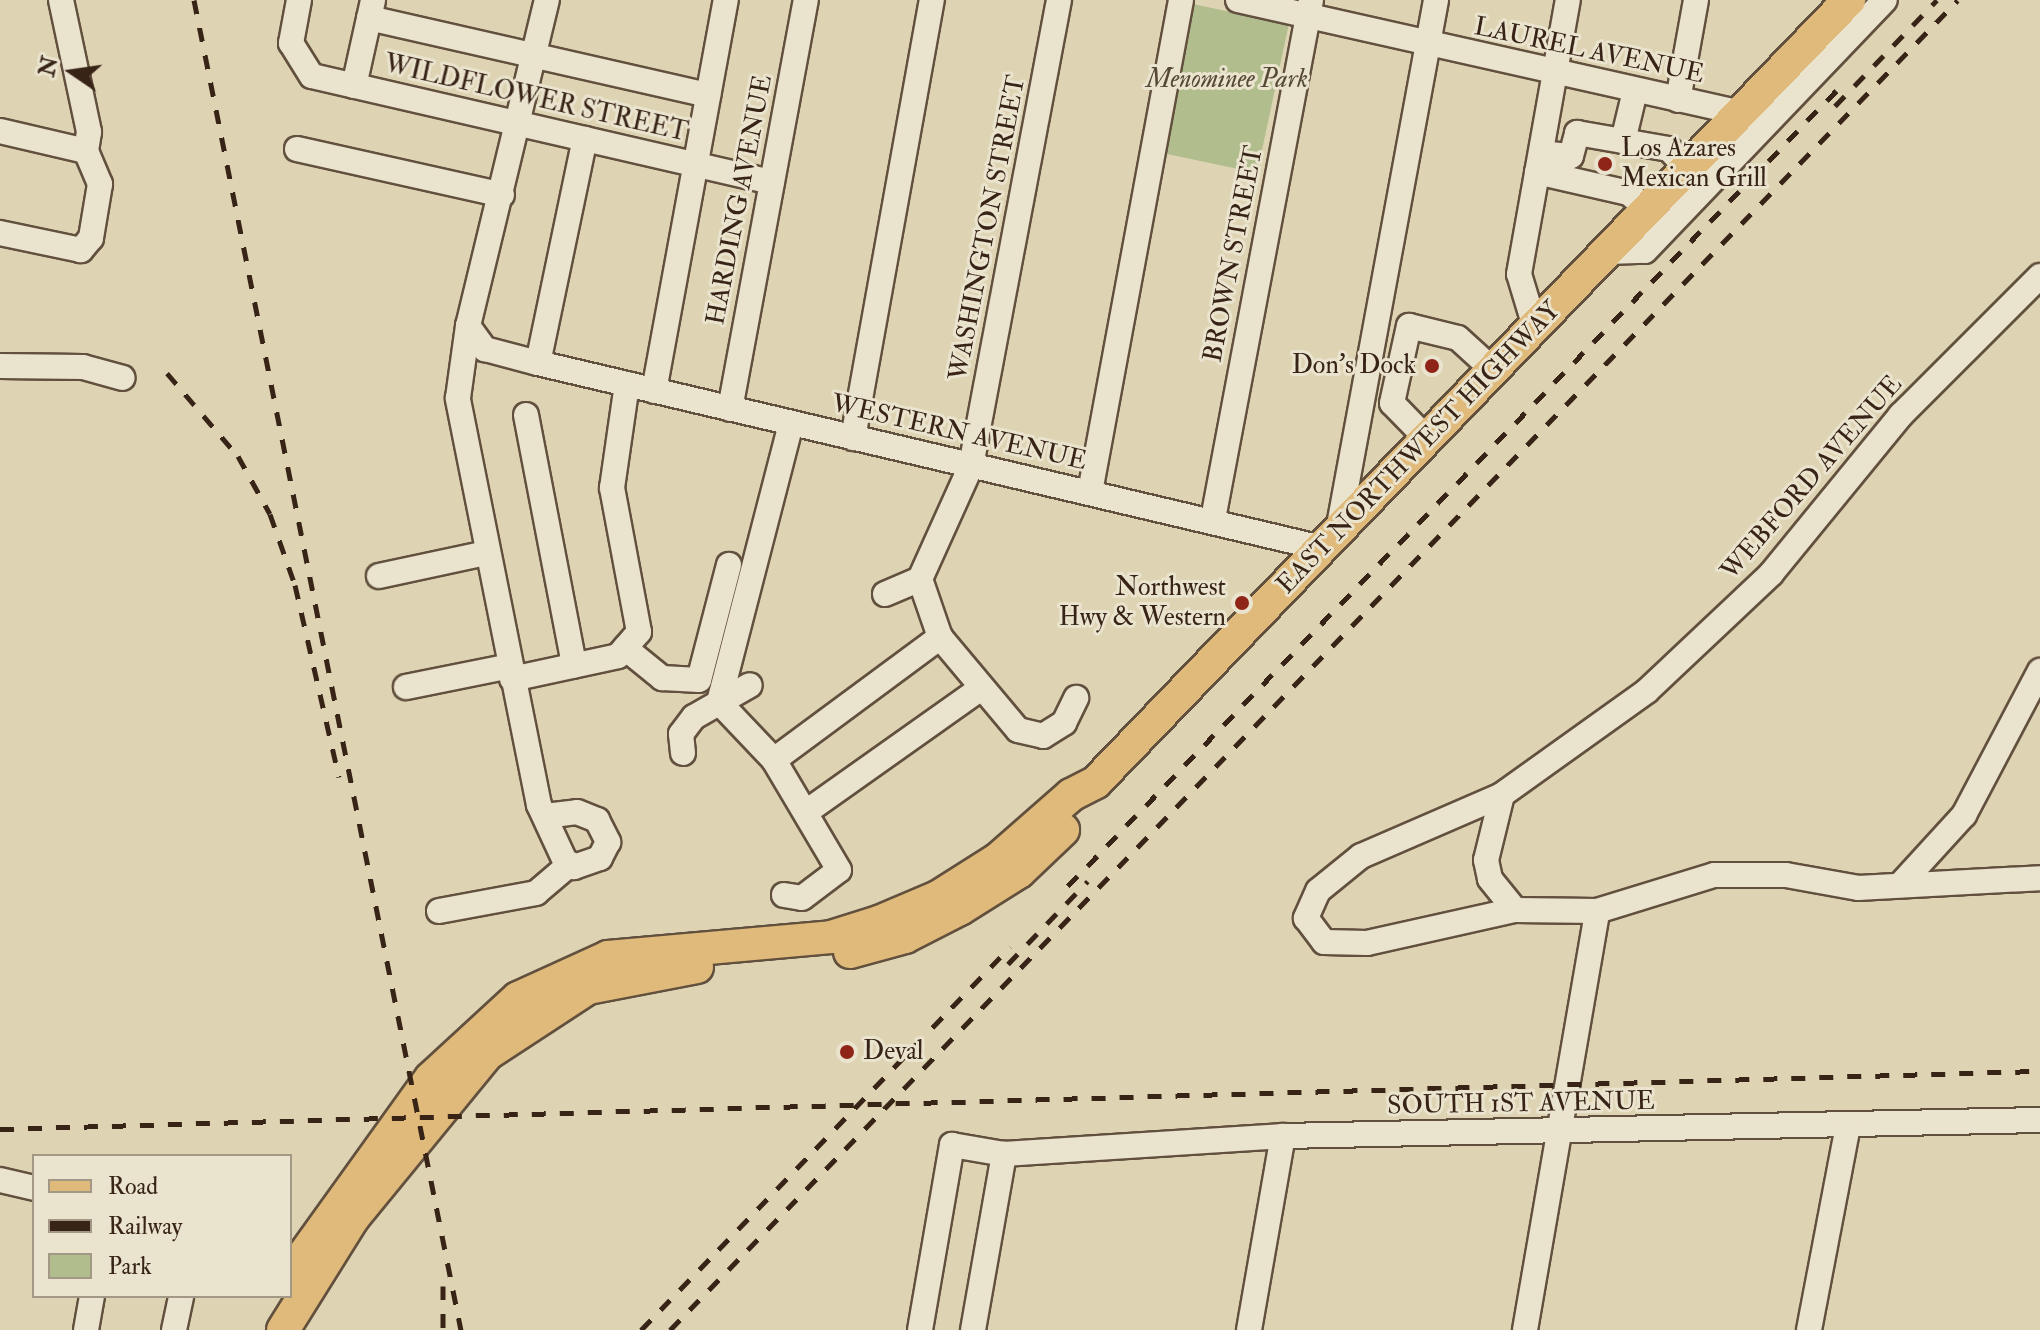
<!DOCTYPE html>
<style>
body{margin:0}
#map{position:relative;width:2040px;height:1330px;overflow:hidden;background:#ded4b3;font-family:"IM FELL Double Pica",serif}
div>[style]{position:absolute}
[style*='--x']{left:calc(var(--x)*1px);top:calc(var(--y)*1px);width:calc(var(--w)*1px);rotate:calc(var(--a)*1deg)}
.green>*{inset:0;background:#b1bd8d;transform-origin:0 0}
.roads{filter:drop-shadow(2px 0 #62503e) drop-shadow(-2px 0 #62503e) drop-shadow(0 2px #62503e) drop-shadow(0 -2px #62503e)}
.minor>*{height:24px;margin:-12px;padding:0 12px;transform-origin:12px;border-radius:12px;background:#eae3ce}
.major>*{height:32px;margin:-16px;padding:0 16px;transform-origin:16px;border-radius:16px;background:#dfba7a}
.rail>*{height:5px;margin-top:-2.5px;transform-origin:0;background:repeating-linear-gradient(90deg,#382417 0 14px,transparent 0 28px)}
.dots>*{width:22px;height:22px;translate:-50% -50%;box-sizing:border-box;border:4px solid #eae3ce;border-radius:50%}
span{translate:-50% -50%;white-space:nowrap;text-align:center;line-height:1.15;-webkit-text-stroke:6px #eae3ce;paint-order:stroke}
.street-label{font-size:26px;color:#382417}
.park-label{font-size:26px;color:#564a34;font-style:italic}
.poi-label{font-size:26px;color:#382417}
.left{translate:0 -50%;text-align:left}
.right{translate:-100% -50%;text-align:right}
.legend{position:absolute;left:32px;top:1154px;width:260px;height:144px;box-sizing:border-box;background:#eae3ce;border:2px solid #a39785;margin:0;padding:10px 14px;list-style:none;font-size:24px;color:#382417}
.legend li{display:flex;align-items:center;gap:16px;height:40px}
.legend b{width:40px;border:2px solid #a39785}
.north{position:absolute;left:32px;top:32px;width:80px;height:80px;-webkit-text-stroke:6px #eae3ce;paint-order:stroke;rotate:283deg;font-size:22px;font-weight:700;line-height:32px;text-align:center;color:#382417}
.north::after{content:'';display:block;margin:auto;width:28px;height:36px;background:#382417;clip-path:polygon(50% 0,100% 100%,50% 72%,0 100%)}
</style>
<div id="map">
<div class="green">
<i style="left:1188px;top:3px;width:103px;height:152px;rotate:12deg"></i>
</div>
<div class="roads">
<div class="minor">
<i style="--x:61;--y:0;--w:135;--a:78"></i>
<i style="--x:89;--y:132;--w:19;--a:99"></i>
<i style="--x:299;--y:0;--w:44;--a:100.5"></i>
<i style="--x:291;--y:43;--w:39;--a:58"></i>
<i style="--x:312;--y:76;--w:472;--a:13"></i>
<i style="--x:1059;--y:0;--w:474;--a:100.7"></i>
<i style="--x:971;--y:466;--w:124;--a:114.3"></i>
<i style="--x:920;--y:579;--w:61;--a:71"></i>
<i style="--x:940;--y:637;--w:121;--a:50"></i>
<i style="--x:1018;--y:730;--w:26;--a:13"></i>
<i style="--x:1043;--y:736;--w:25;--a:-32"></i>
<i style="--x:1064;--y:723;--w:28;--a:-64"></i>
<i style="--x:1238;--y:0;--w:516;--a:12.66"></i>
<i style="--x:369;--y:18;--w:348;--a:12.8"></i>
<i style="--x:354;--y:86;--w:88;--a:-77.5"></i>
<i style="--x:1678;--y:100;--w:102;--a:-79.8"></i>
<i style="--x:0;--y:131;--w:88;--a:13.1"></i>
<i style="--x:86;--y:151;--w:36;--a:67"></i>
<i style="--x:100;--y:184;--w:55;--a:99.5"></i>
<i style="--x:91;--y:238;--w:16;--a:130"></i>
<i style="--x:81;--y:250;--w:83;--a:-168.1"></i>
<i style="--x:1623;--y:141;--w:51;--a:-76.5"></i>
<i style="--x:297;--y:149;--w:210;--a:12.6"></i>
<i style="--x:1541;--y:153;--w:30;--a:6"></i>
<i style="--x:1571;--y:156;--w:24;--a:-75"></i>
<i style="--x:1577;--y:133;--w:93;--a:9.9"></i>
<i style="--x:1669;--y:149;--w:26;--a:47"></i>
<i style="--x:1537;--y:172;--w:94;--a:12.9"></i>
<i style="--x:1629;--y:193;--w:25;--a:43"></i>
<i style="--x:1607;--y:252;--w:38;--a:-2"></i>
<i style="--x:1645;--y:251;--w:347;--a:-46.3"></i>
<i style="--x:2040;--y:276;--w:197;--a:135"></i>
<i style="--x:1901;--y:415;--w:205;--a:129.3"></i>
<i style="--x:1771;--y:574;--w:170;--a:136.7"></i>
<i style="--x:1647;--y:691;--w:178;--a:144.4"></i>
<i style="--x:1502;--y:795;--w:154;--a:156.6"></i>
<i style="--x:1361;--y:856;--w:55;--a:140.9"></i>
<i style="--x:1318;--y:891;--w:30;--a:114"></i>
<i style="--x:1306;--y:918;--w:30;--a:53"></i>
<i style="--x:1324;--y:942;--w:43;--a:1.3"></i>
<i style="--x:1367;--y:943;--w:152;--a:-12.6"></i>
<i style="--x:1515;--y:910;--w:82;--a:0.7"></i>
<i style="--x:1597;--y:911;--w:122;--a:-17.1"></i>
<i style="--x:1714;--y:875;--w:72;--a:0"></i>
<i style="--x:1786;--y:875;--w:73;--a:10.2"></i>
<i style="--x:1858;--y:888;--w:182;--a:-3.1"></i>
<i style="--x:468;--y:326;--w:29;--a:54"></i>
<i style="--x:485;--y:349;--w:55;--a:14.8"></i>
<i style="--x:538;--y:363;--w:806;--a:13.28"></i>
<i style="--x:1535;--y:327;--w:55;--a:-106.8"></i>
<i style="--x:1519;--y:274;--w:278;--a:-79.9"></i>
<i style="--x:538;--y:363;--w:229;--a:-78.2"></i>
<i style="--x:0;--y:366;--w:83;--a:0.7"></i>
<i style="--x:83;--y:367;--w:41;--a:15.4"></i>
<i style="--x:654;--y:391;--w:398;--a:-79.6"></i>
<i style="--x:730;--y:409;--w:416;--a:-79.5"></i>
<i style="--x:526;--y:415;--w:255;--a:79.1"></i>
<i style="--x:853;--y:438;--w:445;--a:-79.8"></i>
<i style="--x:1427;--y:439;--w:50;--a:-134.2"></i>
<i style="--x:1392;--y:403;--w:79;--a:-77.6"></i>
<i style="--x:1409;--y:326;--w:50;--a:13.8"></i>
<i style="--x:1458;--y:338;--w:47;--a:42.4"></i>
<i style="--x:1090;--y:492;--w:500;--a:-79.52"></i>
<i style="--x:1213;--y:519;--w:528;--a:-79.31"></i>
<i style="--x:1338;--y:531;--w:540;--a:-79.54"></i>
<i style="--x:379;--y:576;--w:109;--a:-12.1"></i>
<i style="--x:885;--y:594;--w:38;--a:-23"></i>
<i style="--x:625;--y:648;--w:48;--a:39"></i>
<i style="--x:662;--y:678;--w:37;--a:3"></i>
<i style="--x:699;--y:680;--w:119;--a:-75.4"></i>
<i style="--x:512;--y:679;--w:108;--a:-12.2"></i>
<i style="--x:618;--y:656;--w:32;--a:-49"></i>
<i style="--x:639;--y:632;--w:147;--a:-100.6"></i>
<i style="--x:612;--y:488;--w:105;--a:-81.8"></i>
<i style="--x:406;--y:687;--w:106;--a:-11.4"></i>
<i style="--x:683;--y:753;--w:19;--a:-96"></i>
<i style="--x:681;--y:734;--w:21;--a:-53"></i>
<i style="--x:694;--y:717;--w:64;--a:-29.7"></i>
<i style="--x:774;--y:760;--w:207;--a:-36.5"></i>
<i style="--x:1502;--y:795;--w:67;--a:103.8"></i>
<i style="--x:1486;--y:860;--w:19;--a:78"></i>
<i style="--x:1490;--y:879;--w:40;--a:51"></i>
<i style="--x:809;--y:810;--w:211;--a:-35.3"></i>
<i style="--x:545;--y:816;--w:32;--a:-7"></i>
<i style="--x:577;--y:812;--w:22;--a:22"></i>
<i style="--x:597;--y:820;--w:25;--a:63"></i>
<i style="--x:608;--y:842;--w:18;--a:117"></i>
<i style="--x:600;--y:858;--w:28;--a:161"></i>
<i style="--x:574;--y:867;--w:11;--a:-146"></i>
<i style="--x:565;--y:861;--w:62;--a:-114.9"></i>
<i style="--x:539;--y:805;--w:415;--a:-101.3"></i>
<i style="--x:458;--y:398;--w:73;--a:-82.1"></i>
<i style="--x:468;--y:326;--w:335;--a:-76.4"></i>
<i style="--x:1900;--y:885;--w:95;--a:-47.6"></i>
<i style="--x:1964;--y:815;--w:163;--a:-62.2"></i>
<i style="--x:784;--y:895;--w:18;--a:9"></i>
<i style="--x:802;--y:898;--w:46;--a:-37.1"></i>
<i style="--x:839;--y:870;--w:128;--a:-120.6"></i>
<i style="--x:774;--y:760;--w:80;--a:-133.5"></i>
<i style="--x:719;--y:702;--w:287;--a:-75.5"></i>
<i style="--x:439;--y:911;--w:99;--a:-10.5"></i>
<i style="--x:536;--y:893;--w:45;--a:-40.5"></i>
<i style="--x:0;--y:1180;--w:35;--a:13"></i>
<i style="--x:86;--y:1330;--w:35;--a:-80"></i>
<i style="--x:174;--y:1330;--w:35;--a:-78"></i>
<i style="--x:920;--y:1330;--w:188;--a:-80.2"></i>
<i style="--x:952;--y:1145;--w:53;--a:9.8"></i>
<i style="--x:1004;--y:1154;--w:280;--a:-3.7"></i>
<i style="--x:1283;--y:1136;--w:757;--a:-1.21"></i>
<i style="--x:973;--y:1330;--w:179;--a:-80"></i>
<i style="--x:1249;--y:1330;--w:197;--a:-80.1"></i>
<i style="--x:1525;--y:1330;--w:425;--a:-80.2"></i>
<i style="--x:1809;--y:1330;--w:208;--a:-79.2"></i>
</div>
<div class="major">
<i style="--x:850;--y:952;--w:57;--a:-15.3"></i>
<i style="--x:905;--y:937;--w:62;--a:-27"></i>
<i style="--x:960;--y:909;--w:70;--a:-32.1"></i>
<i style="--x:1019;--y:872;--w:61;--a:-43.7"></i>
<i style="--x:290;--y:1274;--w:241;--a:-54.3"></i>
<i style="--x:431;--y:1078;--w:118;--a:-42.6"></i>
<i style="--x:518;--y:998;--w:99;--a:-24.5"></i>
<i style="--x:608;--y:957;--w:224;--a:-5.1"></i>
<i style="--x:831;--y:937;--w:50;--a:-17.4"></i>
<i style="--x:879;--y:922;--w:64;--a:-23"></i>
<i style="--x:938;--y:897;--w:71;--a:-32.3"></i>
<i style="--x:998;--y:859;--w:97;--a:-41.2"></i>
<i style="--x:1071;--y:795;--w:28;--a:-27"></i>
<i style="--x:1096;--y:782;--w:1086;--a:-46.08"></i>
<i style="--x:283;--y:1330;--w:132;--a:-58"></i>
<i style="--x:353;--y:1218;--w:212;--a:-50.7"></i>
<i style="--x:487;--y:1054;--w:121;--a:-33.2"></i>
<i style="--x:588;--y:988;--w:111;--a:-10.9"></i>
</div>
</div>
<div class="rail">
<i style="--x:194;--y:0;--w:1357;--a:78.65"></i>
<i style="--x:1835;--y:106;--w:147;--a:-46.1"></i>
<i style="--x:167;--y:373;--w:109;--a:49.5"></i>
<i style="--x:238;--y:456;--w:66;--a:61.1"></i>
<i style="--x:270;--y:514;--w:75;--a:70.6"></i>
<i style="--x:295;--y:585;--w:197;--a:77.1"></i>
<i style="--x:1068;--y:886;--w:1108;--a:-45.99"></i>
<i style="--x:1008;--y:964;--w:115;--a:-46.1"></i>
<i style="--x:0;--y:1129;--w:2041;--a:-1.63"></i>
<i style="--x:443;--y:1286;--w:44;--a:90"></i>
<i style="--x:641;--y:1330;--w:532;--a:-46.07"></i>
<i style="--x:670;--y:1330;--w:1851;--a:-45.92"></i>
</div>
<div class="dots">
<i style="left:1605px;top:164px;background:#8f2418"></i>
<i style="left:1432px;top:366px;background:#8f2418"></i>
<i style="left:1242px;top:603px;background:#8f2418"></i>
<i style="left:847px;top:1052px;background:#8f2418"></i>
</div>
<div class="street-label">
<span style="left:1589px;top:51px;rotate:12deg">LAUREL AVENUE</span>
<span style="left:536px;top:99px;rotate:13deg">WILDFLOWER STREET</span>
<span style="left:740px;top:200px;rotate:-79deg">HARDING AVENUE</span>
<span style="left:988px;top:228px;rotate:-79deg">WASHINGTON STREET</span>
<span style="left:1234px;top:254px;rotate:-79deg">BROWN STREET</span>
<span style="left:959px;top:433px;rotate:13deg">WESTERN AVENUE</span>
<span style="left:1419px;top:448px;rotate:-46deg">EAST NORTHWEST HIGHWAY</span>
<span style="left:1812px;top:478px;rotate:-49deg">WEBFORD AVENUE</span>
<span style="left:1521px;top:1104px;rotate:-1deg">SOUTH 1ST AVENUE</span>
</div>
<div class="park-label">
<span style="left:1227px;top:80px">Menominee Park</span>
</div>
<div class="poi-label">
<span class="left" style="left:1621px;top:164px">Los Azares<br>Mexican Grill</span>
<span class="right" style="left:1416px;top:366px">Don's Dock</span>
<span class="right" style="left:1226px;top:603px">Northwest<br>Hwy &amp; Western</span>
<span class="left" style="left:863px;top:1052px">Deval</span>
</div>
<ul class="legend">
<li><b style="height:10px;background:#dfba7a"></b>Road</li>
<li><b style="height:10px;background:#382417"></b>Railway</li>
<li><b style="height:22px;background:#b1bd8d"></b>Park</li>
</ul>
<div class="north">N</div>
</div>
